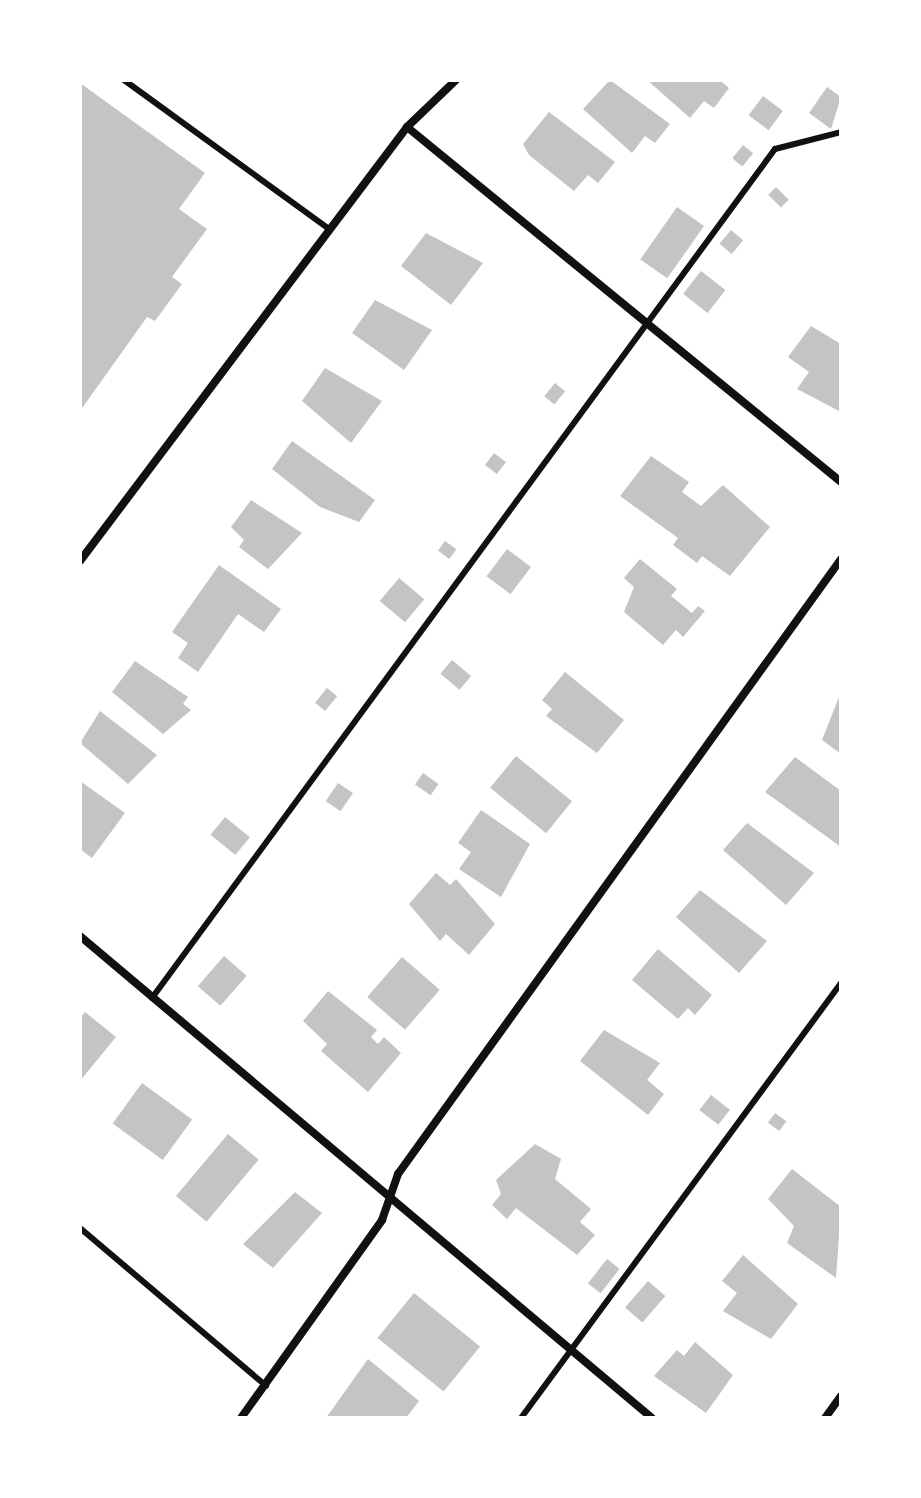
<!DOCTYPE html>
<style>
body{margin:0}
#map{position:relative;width:921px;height:1498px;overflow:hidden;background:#fff;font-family:Overpass,sans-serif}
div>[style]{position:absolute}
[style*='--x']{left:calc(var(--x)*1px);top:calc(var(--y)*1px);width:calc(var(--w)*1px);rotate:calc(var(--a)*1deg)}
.building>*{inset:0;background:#c4c4c4;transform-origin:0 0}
.service>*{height:6px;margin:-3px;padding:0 3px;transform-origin:3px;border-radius:3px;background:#111}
.minor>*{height:8px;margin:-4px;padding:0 4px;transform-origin:4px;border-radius:4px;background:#111}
span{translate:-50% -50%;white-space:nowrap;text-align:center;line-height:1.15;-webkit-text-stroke:6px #fff;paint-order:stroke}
.frame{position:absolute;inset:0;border:82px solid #fff;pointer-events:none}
</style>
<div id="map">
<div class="building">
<i style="clip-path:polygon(610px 80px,670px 124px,655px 143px,645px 136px,632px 153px,583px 109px)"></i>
<i style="clip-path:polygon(647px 80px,720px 80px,729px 88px,714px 108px,704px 101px,690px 118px)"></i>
<i style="clip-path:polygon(80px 83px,205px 173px,179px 209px,207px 229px,172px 277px,182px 284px,155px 321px,147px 317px,80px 411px)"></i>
<i style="clip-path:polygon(827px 87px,841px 97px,831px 129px,809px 113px)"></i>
<i style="left:763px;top:96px;width:25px;height:24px;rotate:37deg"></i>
<i style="clip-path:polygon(549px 112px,615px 162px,598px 183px,588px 175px,574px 191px,529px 155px,523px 144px)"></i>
<i style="left:743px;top:145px;width:13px;height:17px;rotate:39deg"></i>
<i style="left:776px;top:187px;width:18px;height:11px;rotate:45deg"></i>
<i style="left:677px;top:207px;width:33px;height:64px;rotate:35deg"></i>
<i style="left:731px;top:230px;width:16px;height:18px;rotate:40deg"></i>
<i style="clip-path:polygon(426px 233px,483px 263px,451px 305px,401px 266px)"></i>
<i style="left:701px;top:271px;width:31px;height:29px;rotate:38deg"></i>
<i style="clip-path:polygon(375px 300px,432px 330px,404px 370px,352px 333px)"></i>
<i style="clip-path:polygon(811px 326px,841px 344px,841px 412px,797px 389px,809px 372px,788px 357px)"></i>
<i style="clip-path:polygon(325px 368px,382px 401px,351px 443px,302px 401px)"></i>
<i style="left:555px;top:383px;width:13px;height:17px;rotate:39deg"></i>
<i style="clip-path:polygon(292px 441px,375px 500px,359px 522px,320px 507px,272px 469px)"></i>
<i style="left:494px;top:453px;width:15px;height:15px;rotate:37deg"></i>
<i style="clip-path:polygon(651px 456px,689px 482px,682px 492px,701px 506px,723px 485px,770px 527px,730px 576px,702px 556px,697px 563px,673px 545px,678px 538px,620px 496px)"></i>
<i style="clip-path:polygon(251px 500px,302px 533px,268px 569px,239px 547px,244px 540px,231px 527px)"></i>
<i style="left:445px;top:541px;width:14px;height:12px;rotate:36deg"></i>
<i style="left:507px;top:549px;width:30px;height:34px;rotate:37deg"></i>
<i style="clip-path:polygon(640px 559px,677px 589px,671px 596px,692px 613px,698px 606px,705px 611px,683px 637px,676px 630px,663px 645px,624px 612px,634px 587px,624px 578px)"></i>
<i style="clip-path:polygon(219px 565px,281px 609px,264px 632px,238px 614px,198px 672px,178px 658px,188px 643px,172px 632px)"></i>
<i style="left:399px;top:578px;width:33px;height:30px;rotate:40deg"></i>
<i style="left:452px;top:660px;width:25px;height:18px;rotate:40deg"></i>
<i style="clip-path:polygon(135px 661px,188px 697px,183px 704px,191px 710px,163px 734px,112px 692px)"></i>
<i style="clip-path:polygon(565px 672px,624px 720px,597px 753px,546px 716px,552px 709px,542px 700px)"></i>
<i style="left:327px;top:688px;width:13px;height:19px;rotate:39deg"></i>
<i style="clip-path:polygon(841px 692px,841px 754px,822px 740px)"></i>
<i style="clip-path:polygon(100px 711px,157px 755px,128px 784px,80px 743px)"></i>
<i style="left:516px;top:756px;width:72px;height:41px;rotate:39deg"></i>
<i style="clip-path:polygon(795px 757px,841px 791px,841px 847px,765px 792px)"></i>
<i style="left:423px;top:773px;width:19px;height:14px;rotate:35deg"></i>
<i style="clip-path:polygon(80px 781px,125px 813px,92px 858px,80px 849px)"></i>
<i style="left:338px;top:783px;width:18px;height:22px;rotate:34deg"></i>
<i style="clip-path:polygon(481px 810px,530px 844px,501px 897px,459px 869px,471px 852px,458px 843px)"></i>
<i style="left:225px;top:817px;width:32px;height:23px;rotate:39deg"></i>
<i style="clip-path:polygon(747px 823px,814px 873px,786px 905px,723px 850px)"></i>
<i style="clip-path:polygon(436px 873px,450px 885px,456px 879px,495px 924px,469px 955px,446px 934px,440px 941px,409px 904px)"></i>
<i style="clip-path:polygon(700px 890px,767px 941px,739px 973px,676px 917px)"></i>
<i style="clip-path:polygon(658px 949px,712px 995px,695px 1015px,688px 1008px,678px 1019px,632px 980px)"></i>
<i style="left:224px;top:956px;width:30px;height:40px;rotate:41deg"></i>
<i style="left:402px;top:957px;width:50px;height:53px;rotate:41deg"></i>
<i style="clip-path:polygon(328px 991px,377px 1030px,371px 1037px,378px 1044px,384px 1037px,401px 1053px,368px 1092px,321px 1051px,327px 1044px,303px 1021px)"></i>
<i style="clip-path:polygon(85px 1012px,116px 1037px,80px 1081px,80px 1018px)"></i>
<i style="clip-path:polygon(604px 1030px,660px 1063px,647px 1080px,664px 1094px,648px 1115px,580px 1061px)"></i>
<i style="left:142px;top:1083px;width:62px;height:50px;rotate:36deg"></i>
<i style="left:711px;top:1095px;width:24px;height:19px;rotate:38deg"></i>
<i style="left:775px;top:1113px;width:14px;height:12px;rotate:36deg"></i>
<i style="left:228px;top:1134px;width:40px;height:81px;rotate:40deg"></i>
<i style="clip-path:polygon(535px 1144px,561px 1159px,555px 1179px,591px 1209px,580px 1222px,595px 1235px,577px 1255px,516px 1208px,507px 1219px,492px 1205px,501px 1194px,496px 1180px)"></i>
<i style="clip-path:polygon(792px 1169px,841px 1207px,836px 1278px,787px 1243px,794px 1226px,768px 1199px)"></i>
<i style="clip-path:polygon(295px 1192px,322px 1213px,273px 1268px,243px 1244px)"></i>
<i style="clip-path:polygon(743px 1255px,798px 1304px,771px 1339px,723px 1311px,737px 1293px,722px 1281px)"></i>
<i style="left:607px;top:1259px;width:16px;height:31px;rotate:38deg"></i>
<i style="left:648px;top:1281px;width:23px;height:35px;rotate:41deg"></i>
<i style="left:414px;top:1293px;width:85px;height:58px;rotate:39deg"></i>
<i style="clip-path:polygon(695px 1342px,733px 1375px,706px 1413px,654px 1376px,677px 1350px,684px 1356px)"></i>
<i style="clip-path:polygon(368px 1359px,419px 1401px,406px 1418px,326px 1418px)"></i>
</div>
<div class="service">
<i style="--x:124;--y:80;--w:252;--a:36"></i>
<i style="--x:152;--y:998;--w:1053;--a:-53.73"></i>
<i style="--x:775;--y:149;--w:68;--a:-14.4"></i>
<i style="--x:80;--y:1228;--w:244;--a:40.3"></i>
<i style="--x:521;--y:1418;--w:540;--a:-53.66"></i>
</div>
<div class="minor">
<i style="--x:407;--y:127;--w:561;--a:39.28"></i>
<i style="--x:80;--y:561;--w:543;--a:-53"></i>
<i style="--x:407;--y:127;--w:68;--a:-43.8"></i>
<i style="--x:80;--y:936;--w:748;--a:40.12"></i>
<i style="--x:241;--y:1418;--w:243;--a:-54.5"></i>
<i style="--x:382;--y:1220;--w:49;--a:-70.8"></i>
<i style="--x:398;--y:1174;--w:758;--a:-54.23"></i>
<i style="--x:825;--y:1418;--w:27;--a:-54"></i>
</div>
<div class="frame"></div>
</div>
